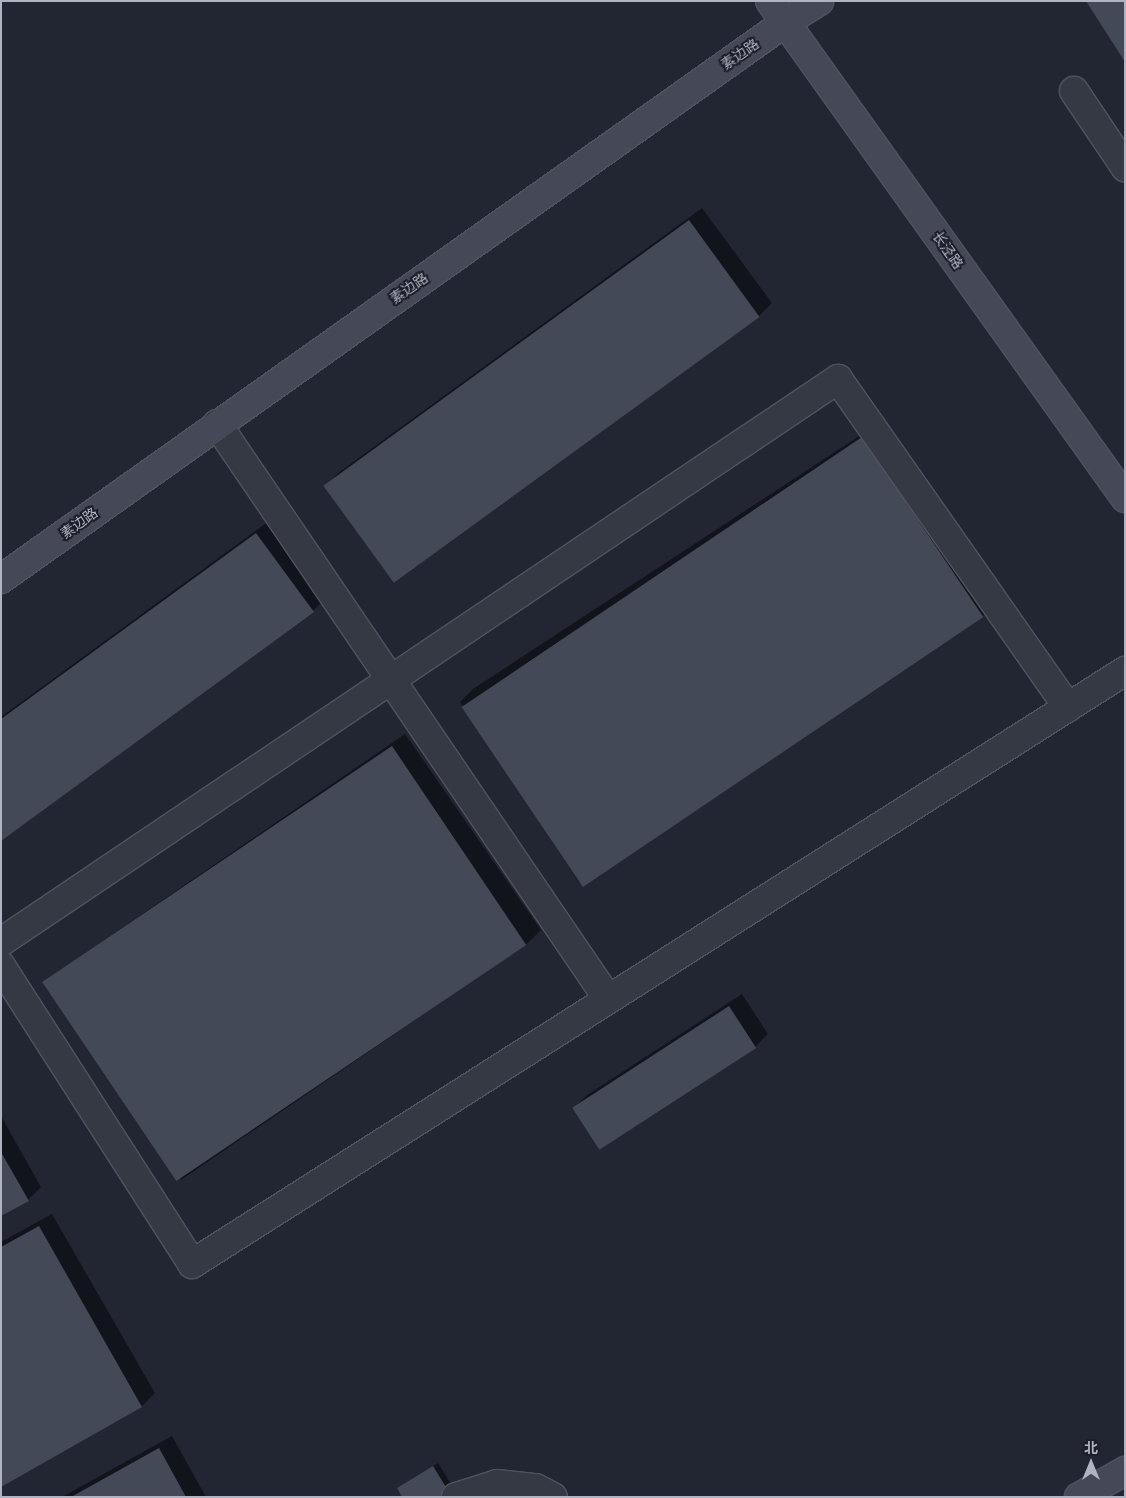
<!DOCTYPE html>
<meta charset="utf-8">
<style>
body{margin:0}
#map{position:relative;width:1126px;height:1498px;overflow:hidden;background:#222633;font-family:Montserrat,"Noto Sans SC",sans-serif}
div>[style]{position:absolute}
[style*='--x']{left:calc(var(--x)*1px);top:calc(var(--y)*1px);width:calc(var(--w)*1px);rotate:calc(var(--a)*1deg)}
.shadow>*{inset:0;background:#0007}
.building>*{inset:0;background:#444958;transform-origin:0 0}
.roads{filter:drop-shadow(1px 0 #50535f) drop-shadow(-1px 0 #50535f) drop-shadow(0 1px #50535f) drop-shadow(0 -1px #50535f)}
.street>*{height:28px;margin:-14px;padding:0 14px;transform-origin:14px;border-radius:14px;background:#353944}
.secondary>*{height:28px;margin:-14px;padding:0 14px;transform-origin:14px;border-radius:14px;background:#444857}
span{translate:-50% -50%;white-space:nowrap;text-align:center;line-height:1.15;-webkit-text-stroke:4px #1b1e29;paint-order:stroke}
.street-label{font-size:14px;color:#b0b3c1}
.frame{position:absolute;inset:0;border:2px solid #b0b3c1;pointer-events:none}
.north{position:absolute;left:1066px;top:1438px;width:50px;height:50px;-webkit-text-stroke:4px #1b1e29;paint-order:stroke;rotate:0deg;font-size:14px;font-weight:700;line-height:20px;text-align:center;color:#b0b3c1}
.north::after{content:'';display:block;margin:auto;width:18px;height:22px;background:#b0b3c1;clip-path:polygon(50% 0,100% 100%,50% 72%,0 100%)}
</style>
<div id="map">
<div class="shadow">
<i style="clip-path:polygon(702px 208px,772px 303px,759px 316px,326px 486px,338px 473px)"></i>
<i style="clip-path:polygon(876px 425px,995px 604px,982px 617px,579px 882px,460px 702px,473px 689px)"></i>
<i style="clip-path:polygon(269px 521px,326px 598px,313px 611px,1px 839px,1px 717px)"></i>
<i style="clip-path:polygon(405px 734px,541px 930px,528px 943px,181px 1180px,46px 984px,59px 971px)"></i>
<i style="clip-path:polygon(742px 994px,768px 1034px,755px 1047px,574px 1108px,587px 1095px)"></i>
<i style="clip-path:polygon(1px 1116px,41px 1187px,28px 1200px,1px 1215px)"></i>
<i style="clip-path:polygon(52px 1214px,155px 1393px,142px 1406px,1px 1486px,1px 1242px)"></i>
<i style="clip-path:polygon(172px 1436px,206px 1497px,62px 1497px)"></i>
<i style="clip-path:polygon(438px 1463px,459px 1497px,403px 1485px)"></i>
</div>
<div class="building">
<i style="clip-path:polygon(1086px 1px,1125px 1px,1125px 62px)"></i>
<i style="left:689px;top:220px;width:120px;height:452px;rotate:54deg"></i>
<i style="left:862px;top:437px;width:217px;height:483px;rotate:56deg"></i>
<i style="clip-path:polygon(256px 533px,314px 612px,1px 841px,1px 719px)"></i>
<i style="left:392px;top:746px;width:240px;height:422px;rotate:56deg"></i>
<i style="left:729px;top:1006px;width:50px;height:187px;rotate:57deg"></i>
<i style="clip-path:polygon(1px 1152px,29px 1201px,1px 1216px)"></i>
<i style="clip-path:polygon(39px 1226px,142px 1407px,1px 1487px,1px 1247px)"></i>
<i style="clip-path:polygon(159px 1448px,186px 1497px,71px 1497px)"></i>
<i style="clip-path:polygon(433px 1466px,452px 1497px,402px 1497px,397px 1488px)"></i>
</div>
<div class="roads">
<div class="street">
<i style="--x:1074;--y:91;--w:92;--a:56.1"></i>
<i style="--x:217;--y:424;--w:695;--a:55.78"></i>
<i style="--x:1;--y:942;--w:1009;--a:-33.93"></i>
<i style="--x:838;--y:379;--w:401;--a:55"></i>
<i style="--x:1;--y:966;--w:354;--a:57.3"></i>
<i style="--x:192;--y:1264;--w:1106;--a:-32.44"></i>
<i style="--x:456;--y:1497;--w:43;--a:-17.6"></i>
<i style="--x:497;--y:1484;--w:39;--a:6"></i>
<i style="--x:536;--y:1488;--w:19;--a:28"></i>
</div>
<div class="secondary">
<i style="--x:770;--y:1;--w:611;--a:54.46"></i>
<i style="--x:1;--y:579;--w:963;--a:-35.36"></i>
<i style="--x:786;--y:22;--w:39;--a:-32"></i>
<i style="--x:1079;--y:1497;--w:53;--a:-29.5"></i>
</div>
</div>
<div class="street-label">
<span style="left:740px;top:54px;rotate:-35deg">素边路</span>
<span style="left:948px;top:250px;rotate:55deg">长泾路</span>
<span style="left:409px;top:288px;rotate:-35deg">素边路</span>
<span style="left:79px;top:523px;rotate:-36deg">素边路</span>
</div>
<div class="frame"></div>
<div class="north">北</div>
</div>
